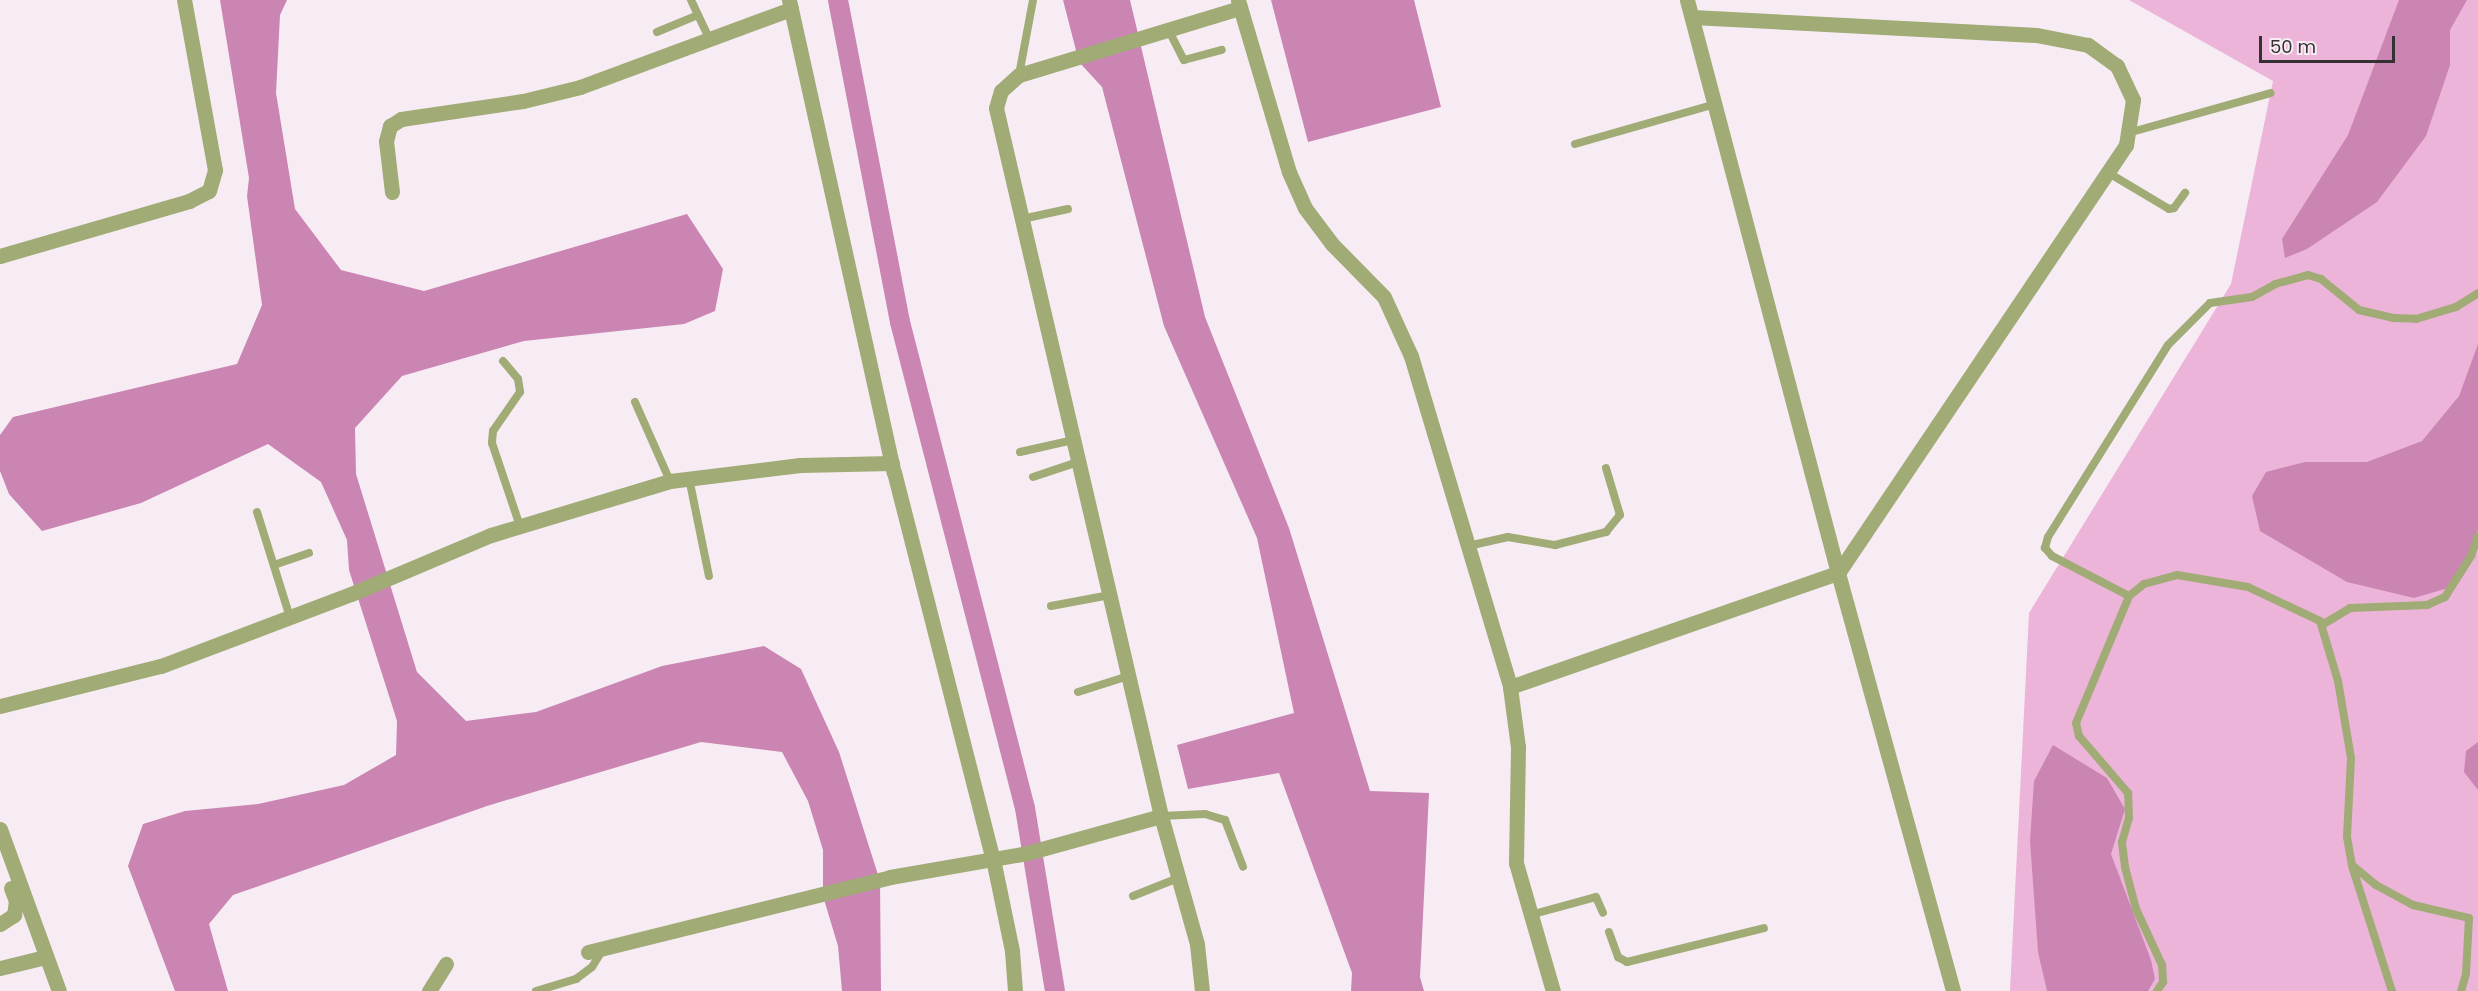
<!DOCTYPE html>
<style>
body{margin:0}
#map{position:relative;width:2478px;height:991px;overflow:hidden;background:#f7ecf3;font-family:Poppins,sans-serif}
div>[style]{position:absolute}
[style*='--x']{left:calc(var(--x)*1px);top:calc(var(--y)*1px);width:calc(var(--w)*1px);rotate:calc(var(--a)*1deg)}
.green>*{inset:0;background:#edb4d9}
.water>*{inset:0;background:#ca85b3}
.canal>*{height:20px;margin:-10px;padding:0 10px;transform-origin:10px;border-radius:10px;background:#ca85b3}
.service>*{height:8px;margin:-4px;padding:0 4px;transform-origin:4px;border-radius:4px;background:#a0ab76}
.minor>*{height:15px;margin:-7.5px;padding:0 7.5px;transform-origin:7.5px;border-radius:7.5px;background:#a0ab76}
span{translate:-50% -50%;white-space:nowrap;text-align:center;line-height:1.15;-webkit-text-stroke:4.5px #f7ecf3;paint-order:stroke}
.scale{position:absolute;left:2259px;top:36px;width:136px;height:27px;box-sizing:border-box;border:3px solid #343033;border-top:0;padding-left:8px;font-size:18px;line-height:21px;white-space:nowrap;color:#343033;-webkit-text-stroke:4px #f7ecf3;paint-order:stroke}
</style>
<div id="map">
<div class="green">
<i style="clip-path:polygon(2129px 0,2478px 0,2478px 991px,2010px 991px,2029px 613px,2231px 284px,2273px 81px)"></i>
</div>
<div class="water">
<i style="clip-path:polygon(220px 0,287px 0,280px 15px,276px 93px,295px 209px,341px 270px,424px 291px,687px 214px,723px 269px,715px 311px,684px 324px,524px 341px,402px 376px,355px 428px,356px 474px,417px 672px,466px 721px,536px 712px,662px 666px,764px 646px,801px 669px,839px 752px,880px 881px,881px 991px,842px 991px,838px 946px,823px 896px,823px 850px,808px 801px,782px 752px,701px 742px,487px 806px,233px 895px,209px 924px,228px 991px,175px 991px,128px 866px,143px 824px,185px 811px,258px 804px,344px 785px,396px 755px,397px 721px,349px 570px,347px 540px,321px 482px,268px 444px,141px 503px,42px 531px,9px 494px,0 471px,0 435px,13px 417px,237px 364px,262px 305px,247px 196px,249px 178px)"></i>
<i style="clip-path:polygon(1063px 0,1130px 0,1205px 317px,1289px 528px,1370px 791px,1429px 793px,1420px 977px,1424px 991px,1351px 991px,1352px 973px,1279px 773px,1188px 789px,1177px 745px,1294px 713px,1257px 538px,1164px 326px,1102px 87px,1079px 62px)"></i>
<i style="clip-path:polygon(1271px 0,1414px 0,1441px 107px,1308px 142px)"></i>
<i style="clip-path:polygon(2399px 0,2467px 0,2450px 30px,2450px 65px,2426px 136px,2377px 202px,2307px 249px,2285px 258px,2282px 239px,2348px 135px)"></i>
<i style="clip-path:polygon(2478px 344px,2478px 530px,2455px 586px,2414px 598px,2347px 582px,2260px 531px,2252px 496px,2266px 472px,2305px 462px,2367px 462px,2422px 441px,2459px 396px)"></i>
<i style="clip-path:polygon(2478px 742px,2478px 790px,2464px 772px,2466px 751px)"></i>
<i style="clip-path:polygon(2053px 745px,2107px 778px,2125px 809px,2111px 854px,2151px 960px,2155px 979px,2148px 991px,2047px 991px,2038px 952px,2030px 841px,2034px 781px)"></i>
</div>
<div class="canal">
<i style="--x:838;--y:0;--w:328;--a:79.1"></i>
<i style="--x:900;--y:322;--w:502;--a:75.58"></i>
<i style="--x:1025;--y:808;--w:185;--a:80.7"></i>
</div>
<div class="service">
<i style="--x:691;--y:0;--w:42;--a:64.7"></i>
<i style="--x:1168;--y:29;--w:35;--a:63"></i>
<i style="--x:1184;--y:60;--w:39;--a:-15"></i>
<i style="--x:657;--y:32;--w:44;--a:-22.5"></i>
<i style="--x:1019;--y:75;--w:76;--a:-79.4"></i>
<i style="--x:2128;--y:133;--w:148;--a:-15.6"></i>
<i style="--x:1575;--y:144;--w:146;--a:-15.9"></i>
<i style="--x:2107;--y:172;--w:72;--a:30.8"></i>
<i style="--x:2169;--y:209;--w:5;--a:-11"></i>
<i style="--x:2174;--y:208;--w:19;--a:-54"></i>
<i style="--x:1022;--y:219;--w:47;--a:-12.3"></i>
<i style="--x:503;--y:361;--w:23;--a:50"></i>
<i style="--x:518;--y:379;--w:13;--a:81"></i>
<i style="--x:520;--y:392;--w:47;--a:124.7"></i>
<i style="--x:493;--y:431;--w:12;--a:95"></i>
<i style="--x:492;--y:443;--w:88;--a:71.4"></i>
<i style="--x:635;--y:402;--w:86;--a:66.1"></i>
<i style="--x:1020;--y:452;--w:54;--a:-12.8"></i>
<i style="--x:1033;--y:477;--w:47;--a:-18.4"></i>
<i style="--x:689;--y:478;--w:100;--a:78.5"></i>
<i style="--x:257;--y:512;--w:110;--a:72.6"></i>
<i style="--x:1468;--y:546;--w:41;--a:-12.7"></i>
<i style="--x:1508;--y:537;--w:48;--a:9.7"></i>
<i style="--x:1555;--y:545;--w:53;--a:-14.3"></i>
<i style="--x:1606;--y:532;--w:22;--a:-51"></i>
<i style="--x:1620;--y:515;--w:49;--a:-106.6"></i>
<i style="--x:274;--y:565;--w:37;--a:-19"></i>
<i style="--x:2129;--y:596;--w:87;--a:-152.5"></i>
<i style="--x:2052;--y:556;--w:11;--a:-131"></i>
<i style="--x:2045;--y:548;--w:11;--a:-75"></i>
<i style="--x:2048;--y:537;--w:226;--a:-58"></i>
<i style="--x:2168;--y:345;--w:59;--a:-45"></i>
<i style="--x:2210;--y:303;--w:42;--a:-8.1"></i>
<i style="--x:2252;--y:297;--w:26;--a:-29"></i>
<i style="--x:2275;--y:284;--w:34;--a:-15"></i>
<i style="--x:2308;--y:275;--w:14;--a:17"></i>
<i style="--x:2321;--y:279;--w:49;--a:39.2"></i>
<i style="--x:2359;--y:310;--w:35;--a:13"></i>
<i style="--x:2393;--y:318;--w:23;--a:2"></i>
<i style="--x:2416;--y:319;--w:42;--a:-16.7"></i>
<i style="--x:2456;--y:307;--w:26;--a:-32"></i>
<i style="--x:1051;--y:606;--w:60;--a:-10.6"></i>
<i style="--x:2322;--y:625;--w:33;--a:-31"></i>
<i style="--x:2350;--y:608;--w:77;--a:-2.2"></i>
<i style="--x:2427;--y:605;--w:20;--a:-24"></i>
<i style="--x:2445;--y:597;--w:49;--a:-57.6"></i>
<i style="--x:2471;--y:556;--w:21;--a:-71"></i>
<i style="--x:1078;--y:692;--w:52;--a:-17.7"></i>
<i style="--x:1161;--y:816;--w:44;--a:-2.6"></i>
<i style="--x:1205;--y:814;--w:21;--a:17"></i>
<i style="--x:1225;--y:820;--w:50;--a:69"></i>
<i style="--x:2352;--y:866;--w:131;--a:72.3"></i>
<i style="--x:1133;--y:896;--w:48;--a:-21.8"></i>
<i style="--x:1530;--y:915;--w:68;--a:-15.3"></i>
<i style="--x:1596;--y:897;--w:17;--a:66"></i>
<i style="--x:1609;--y:932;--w:27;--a:70"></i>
<i style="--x:1618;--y:957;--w:10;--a:29"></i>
<i style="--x:1627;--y:962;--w:141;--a:-13.9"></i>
<i style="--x:536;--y:991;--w:42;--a:-16.7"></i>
<i style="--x:576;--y:979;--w:20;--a:-37"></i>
<i style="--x:592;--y:967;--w:22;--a:-58"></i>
<i style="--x:2157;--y:991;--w:11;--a:-56"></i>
<i style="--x:2163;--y:982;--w:17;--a:-93"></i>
<i style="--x:2162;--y:965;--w:62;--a:-114.9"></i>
<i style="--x:2136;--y:909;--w:43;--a:-104.7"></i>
<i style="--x:2125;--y:867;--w:25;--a:-97"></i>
<i style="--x:2122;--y:842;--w:25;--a:-74"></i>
<i style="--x:2129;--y:818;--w:25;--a:-92"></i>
<i style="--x:2128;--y:793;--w:75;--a:-130.7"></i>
<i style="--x:2079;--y:736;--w:13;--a:-103"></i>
<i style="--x:2076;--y:723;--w:138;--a:-67.3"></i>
<i style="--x:2129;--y:596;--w:19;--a:-39"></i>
<i style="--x:2144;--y:584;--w:34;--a:-15"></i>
<i style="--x:2177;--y:575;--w:72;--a:9.6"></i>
<i style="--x:2248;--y:587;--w:80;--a:25.3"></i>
<i style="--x:2320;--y:621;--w:63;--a:73.3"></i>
<i style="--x:2338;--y:681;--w:78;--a:80.4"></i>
<i style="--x:2351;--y:758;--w:79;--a:92.9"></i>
<i style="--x:2347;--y:837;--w:28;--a:80"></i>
<i style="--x:2352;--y:865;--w:31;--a:40"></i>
<i style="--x:2376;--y:885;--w:42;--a:28.4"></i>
<i style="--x:2413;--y:905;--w:57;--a:13.1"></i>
<i style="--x:2469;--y:918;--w:56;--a:93.1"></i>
<i style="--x:2466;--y:974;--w:18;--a:106"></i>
</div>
<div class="minor">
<i style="--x:789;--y:0;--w:484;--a:77.5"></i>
<i style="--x:894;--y:472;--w:399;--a:75.7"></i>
<i style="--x:993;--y:859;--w:94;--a:78.3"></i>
<i style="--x:1012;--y:951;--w:40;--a:85.7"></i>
<i style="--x:1238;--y:0;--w:179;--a:73.5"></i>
<i style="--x:1289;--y:172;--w:39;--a:66"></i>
<i style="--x:1305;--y:208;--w:45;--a:53.1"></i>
<i style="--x:1332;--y:244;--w:74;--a:45.5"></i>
<i style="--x:1384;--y:297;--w:65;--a:65.4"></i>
<i style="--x:1411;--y:356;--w:345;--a:73.3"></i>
<i style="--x:1510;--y:687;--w:61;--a:82.4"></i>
<i style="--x:1518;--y:747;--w:116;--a:91"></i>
<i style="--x:1516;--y:863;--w:133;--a:73.9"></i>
<i style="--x:1687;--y:0;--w:593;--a:75.24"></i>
<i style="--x:1838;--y:573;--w:434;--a:74.6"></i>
<i style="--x:392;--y:192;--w:51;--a:-96.7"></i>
<i style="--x:386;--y:141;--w:16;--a:-75"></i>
<i style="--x:390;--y:126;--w:13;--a:-32"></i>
<i style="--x:401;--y:119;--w:123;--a:-8.4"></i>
<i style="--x:523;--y:101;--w:59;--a:-13.8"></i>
<i style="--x:580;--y:87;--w:225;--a:-20.3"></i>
<i style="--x:0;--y:256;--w:197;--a:-16.2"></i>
<i style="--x:189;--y:201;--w:22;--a:-27"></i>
<i style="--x:209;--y:191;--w:22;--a:-74"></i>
<i style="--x:215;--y:170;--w:173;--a:-100.3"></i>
<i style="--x:1510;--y:687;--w:347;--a:-19.2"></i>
<i style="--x:1838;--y:573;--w:516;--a:-56.06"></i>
<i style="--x:2126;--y:145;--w:46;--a:-81.2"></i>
<i style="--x:2133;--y:100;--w:38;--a:-115"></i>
<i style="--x:2117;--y:66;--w:36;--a:-144"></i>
<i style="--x:2088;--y:45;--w:53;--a:-169.1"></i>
<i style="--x:2036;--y:35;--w:344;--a:-177"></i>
<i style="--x:0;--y:706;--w:166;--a:-14"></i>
<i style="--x:161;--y:666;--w:203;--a:-20.8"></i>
<i style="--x:351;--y:594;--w:152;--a:-22.9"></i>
<i style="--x:491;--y:535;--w:187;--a:-16.8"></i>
<i style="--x:670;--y:481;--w:131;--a:-7"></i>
<i style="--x:800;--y:465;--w:92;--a:-1.2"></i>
<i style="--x:0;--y:829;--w:172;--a:70"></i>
<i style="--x:0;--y:924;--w:17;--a:-33"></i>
<i style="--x:14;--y:915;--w:14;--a:-82"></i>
<i style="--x:16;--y:901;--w:14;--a:-111"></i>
<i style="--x:588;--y:952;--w:311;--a:-13.9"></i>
<i style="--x:890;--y:877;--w:139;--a:-9.9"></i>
<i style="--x:1027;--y:853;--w:139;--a:-15.4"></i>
<i style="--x:0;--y:968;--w:46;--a:-13.7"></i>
<i style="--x:429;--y:991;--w:32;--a:-58"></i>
<i style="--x:1202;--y:991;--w:47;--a:-96.1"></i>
<i style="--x:1197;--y:944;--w:133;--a:-105.7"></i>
<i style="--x:1161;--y:816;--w:727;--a:-103.12"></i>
<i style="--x:996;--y:108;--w:18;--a:-74"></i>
<i style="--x:1001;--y:91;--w:24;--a:-42"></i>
<i style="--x:1019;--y:75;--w:231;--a:-16.9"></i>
</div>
<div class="scale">50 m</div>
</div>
